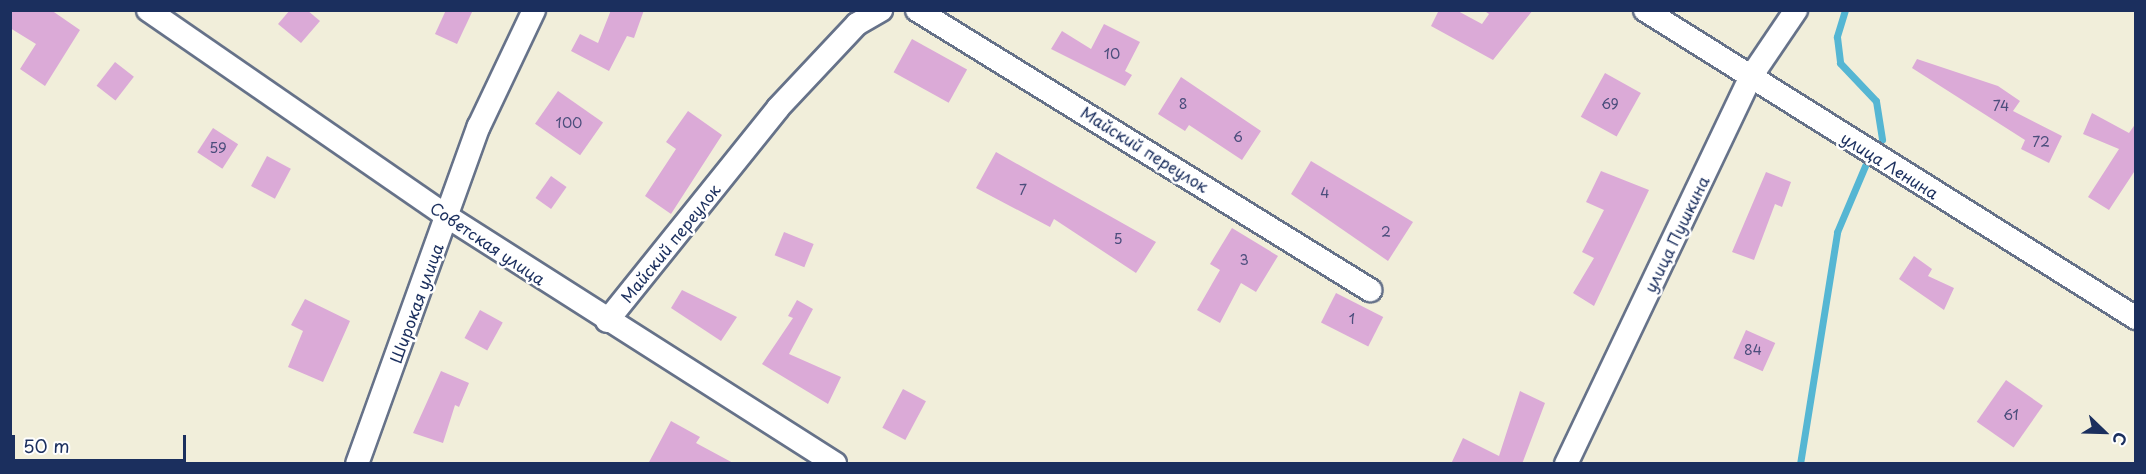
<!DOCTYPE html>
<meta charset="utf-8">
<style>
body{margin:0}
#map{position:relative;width:2146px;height:474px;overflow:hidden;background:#f1eeda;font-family:"Playpen Sans",sans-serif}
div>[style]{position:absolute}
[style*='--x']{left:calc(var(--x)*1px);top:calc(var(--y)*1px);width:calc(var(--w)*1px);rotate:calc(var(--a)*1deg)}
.stream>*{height:7px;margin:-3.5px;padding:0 3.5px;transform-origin:3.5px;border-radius:3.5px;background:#55b6d3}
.building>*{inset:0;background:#dbaad7;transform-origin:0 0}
.roads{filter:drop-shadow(2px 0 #667289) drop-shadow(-2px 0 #667289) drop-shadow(0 2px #667289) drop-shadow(0 -2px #667289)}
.minor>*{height:22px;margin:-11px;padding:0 11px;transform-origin:11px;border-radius:11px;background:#fff}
span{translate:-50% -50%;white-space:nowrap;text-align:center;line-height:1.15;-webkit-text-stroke:5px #fff;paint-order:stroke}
.number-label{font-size:14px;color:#4b4e7c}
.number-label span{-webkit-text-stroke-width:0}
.street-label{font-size:16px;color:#1b2f5e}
.frame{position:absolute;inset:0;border:12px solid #1b2f5e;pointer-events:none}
.north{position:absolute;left:2074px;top:402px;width:60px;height:60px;-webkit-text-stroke:4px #fff;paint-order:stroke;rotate:113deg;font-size:16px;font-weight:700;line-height:24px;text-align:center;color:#1b2f5e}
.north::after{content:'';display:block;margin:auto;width:21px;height:27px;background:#1b2f5e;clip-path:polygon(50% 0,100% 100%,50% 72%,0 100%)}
.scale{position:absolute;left:12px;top:435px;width:174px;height:27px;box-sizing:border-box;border:3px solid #1b2f5e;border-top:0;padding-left:8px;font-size:18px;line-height:21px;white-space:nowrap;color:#1b2f5e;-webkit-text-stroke:4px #fff;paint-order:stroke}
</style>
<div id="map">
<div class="stream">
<i style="--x:1845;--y:10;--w:28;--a:107"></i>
<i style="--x:1837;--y:37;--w:26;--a:83"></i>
<i style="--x:1840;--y:63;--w:52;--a:46.5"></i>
<i style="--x:1876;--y:101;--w:39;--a:81"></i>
<i style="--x:1800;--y:464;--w:235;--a:-80.9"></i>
<i style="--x:1837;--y:232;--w:72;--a:-67"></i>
</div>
<div class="building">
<i style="clip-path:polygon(10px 10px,51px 10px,80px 30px,45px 86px,20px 69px,36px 44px,10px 28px)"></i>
<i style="clip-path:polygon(290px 10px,307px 10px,320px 21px,301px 43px,278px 24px)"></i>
<i style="clip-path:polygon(446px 10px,473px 10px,457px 44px,435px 34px)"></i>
<i style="clip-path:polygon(611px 10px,644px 10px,634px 38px,627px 36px,609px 71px,571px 51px,580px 34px,598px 43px)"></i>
<i style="clip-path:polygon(1439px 10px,1456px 10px,1482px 24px,1489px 14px,1483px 10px,1533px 10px,1493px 60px,1431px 26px)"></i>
<i style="clip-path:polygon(1104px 24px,1140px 42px,1125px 71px,1132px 75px,1125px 86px,1051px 49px,1062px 31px,1091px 49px)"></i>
<i style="left:912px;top:39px;width:63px;height:38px;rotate:29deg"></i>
<i style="clip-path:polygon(1917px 59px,1998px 86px,2020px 101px,2013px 111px,2062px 136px,2049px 163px,2021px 149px,2025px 140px,1912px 68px)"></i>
<i style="left:115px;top:62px;width:24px;height:30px;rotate:38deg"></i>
<i style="left:1605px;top:73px;width:41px;height:50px;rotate:29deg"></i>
<i style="clip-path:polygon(1181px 77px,1261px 131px,1242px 160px,1189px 125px,1185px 131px,1158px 114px)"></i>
<i style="left:558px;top:91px;width:55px;height:40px;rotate:35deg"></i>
<i style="clip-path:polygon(688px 111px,722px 135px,671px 214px,645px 196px,676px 149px,666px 142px)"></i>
<i style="clip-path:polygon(2092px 113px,2129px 133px,2136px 123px,2136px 169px,2109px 210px,2088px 197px,2119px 149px,2083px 134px)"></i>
<i style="left:213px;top:128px;width:30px;height:29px;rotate:33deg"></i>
<i style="clip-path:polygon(996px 152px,1156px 242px,1136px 273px,1054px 219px,1050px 227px,976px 188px)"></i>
<i style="left:267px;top:156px;width:27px;height:34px;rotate:28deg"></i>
<i style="clip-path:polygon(1311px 161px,1413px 222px,1388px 261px,1291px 194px)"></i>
<i style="clip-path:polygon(1601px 171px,1649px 190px,1594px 306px,1573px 293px,1594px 258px,1582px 252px,1604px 210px,1586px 202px)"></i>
<i style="clip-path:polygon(1766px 172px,1791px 182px,1782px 207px,1775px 204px,1754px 260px,1732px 252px)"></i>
<i style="left:551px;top:176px;width:19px;height:27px;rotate:35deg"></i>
<i style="clip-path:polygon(1232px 228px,1278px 256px,1256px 292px,1241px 283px,1220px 323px,1197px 310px,1220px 270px,1210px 264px)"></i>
<i style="left:784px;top:232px;width:32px;height:25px;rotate:22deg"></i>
<i style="clip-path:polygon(1914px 256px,1932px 269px,1928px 276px,1954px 288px,1944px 310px,1899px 279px)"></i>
<i style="clip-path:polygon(682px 290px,737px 317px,721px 341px,671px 308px)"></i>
<i style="left:1336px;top:293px;width:53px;height:33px;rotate:27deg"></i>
<i style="clip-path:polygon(305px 299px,350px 321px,323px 382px,288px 367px,303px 331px,291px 325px)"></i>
<i style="clip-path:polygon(797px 300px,813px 309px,789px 354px,841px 377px,828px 404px,762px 364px,793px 318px,788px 316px)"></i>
<i style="left:480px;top:310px;width:26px;height:32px;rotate:29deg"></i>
<i style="left:1746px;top:330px;width:32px;height:31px;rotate:24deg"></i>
<i style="clip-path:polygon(441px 371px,469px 383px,459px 407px,455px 405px,443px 443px,413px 433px)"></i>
<i style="left:2006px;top:380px;width:45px;height:51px;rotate:35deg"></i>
<i style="left:903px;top:389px;width:26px;height:44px;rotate:28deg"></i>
<i style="clip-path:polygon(1520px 391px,1545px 403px,1522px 464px,1451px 464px,1463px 438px,1499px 456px)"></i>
<i style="clip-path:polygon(671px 421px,700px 437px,696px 443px,735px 464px,648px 464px)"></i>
</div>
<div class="roads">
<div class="minor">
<i style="--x:148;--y:10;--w:364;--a:34.6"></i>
<i style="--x:448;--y:217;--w:459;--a:32.5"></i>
<i style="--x:917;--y:10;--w:533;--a:31.72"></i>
<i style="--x:1645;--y:10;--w:580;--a:32.1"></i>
<i style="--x:607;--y:321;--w:273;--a:-51.2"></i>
<i style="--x:778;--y:108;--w:115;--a:-46.8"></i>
<i style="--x:857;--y:24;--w:28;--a:-30"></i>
<i style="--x:357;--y:464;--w:359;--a:-70.2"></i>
<i style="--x:479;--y:126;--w:128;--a:-64.6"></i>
<i style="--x:1566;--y:464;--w:428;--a:-64.5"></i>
<i style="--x:1750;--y:78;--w:82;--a:-55.9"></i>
</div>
</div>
<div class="number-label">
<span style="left:1112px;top:54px">10</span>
<span style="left:1183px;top:104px">8</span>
<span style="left:1610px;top:104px">69</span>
<span style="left:2001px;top:106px">74</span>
<span style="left:569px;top:123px">100</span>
<span style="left:1238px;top:137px">6</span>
<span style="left:2041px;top:142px">72</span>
<span style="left:218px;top:148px">59</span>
<span style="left:1023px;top:190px">7</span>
<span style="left:1325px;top:193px">4</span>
<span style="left:1386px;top:232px">2</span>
<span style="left:1118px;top:239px">5</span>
<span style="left:1244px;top:260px">3</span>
<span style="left:1352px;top:319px">1</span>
<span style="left:1753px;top:350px">84</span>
<span style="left:2011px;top:415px">61</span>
</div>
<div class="street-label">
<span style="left:1145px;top:149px;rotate:32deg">Майский переулок</span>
<span style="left:1890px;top:165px;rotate:32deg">улица Ленина</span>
<span style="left:1676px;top:234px;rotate:-64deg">улица Пушкина</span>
<span style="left:488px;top:243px;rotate:34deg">Советская улица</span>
<span style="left:670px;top:243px;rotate:-51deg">Майский переулок</span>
<span style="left:416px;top:303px;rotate:-70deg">Широкая улица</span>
</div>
<div class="frame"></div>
<div class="north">С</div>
<div class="scale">50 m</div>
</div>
